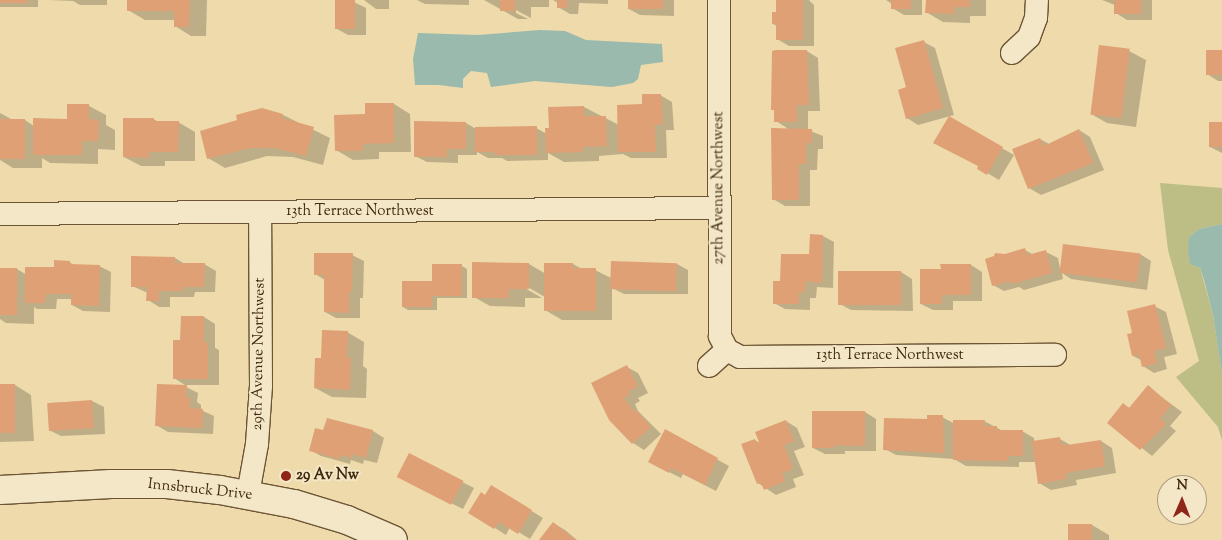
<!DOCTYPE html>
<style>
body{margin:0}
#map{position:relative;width:1222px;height:540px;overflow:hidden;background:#eedaaa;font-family:"Sorts Mill Goudy",serif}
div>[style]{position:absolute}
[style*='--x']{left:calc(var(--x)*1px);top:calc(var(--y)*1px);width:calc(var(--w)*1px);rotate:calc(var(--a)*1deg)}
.green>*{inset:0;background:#bcbe86}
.water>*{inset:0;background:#9abaae}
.shadow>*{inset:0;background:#0003;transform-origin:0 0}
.building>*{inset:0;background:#e0a076;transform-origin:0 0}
.roads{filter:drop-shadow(1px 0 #6c5534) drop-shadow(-1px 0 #6c5534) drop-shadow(0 1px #6c5534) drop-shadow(0 -1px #6c5534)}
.street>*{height:22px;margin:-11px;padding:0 11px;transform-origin:11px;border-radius:11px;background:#f4e7c8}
.secondary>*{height:28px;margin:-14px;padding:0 14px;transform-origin:14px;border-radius:14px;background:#f4e7c8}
.dots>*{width:14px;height:14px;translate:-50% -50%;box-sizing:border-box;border:2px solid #f4e7c8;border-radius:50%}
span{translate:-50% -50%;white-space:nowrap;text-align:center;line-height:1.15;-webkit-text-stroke:4px #f4e7c8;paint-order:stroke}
.street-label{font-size:15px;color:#40290d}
.poi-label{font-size:15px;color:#40290d;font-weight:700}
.left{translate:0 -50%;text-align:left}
.north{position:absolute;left:1157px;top:475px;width:50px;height:50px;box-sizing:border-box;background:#f4e7c8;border:1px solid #ac9b7d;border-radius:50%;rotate:1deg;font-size:14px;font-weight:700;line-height:20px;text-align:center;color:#40290d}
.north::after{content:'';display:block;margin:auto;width:18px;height:22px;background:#8f2418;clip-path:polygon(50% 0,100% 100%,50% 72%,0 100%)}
</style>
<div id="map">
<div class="green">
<i style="clip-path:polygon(1160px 183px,1222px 188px,1222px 224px,1199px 229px,1189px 237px,1190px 264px,1200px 268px,1213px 315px,1222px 375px,1222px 440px,1218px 427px,1176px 377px,1199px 361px,1168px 250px)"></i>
</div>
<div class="water">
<i style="clip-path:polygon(540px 30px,565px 31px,586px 40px,662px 44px,663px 62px,641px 65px,638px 79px,633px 83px,612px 87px,535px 81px,491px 87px,487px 73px,471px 71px,463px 79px,463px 88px,439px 85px,415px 85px,413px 59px,418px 33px,478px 35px)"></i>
<i style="clip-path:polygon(1222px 224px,1222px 375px,1213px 315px,1204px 280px,1200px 268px,1190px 264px,1188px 251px,1189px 237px,1199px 229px)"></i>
</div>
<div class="shadow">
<i style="left:0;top:0;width:38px;height:7px"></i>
<i style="clip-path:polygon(48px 0,107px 0,107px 5px,80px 5px,73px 1px)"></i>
<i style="clip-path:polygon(128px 0,207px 0,206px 36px,191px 36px,175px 26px,175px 20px,145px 20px,128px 10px)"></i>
<i style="clip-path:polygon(364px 0,389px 0,389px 9px,376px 9px)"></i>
<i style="clip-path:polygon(417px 0,469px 0,469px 5px,425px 4px)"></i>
<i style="clip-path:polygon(484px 0,549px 0,549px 7px,531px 7px,531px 18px,516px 10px,516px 13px,528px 19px,518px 19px)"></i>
<i style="clip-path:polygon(553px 0,608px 0,608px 4px,579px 3px,578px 14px,570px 14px,558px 7px,558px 3px)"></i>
<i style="clip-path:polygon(629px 0,674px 0,674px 16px,640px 15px,629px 9px)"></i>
<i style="clip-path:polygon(778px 0,809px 0,814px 5px,814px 46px,789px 46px,777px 39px,777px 26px,773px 24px,778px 13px)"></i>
<i style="clip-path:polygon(886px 0,922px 0,922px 15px,904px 15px,892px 8px,892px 4px)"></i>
<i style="clip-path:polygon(927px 0,986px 0,986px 16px,970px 16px,970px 23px,943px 22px,926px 12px)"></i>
<i style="clip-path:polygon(1102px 0,1152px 0,1152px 20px,1127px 20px,1116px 13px,1115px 5px)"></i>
<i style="clip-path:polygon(354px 2px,366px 8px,366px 35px,348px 35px,337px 29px)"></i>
<i style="clip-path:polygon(924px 42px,935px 48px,954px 115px,918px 125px,907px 118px,907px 88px)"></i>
<i style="clip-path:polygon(807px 51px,818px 58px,820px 111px,808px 111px,808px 130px,823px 136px,823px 149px,818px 149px,817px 170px,810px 170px,810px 206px,785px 206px,773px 199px,790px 130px,776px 121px,776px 111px,773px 109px)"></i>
<i style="clip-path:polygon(1129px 51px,1146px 60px,1136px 127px,1107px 123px,1091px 114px)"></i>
<i style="clip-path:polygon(1222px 51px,1222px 81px,1218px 81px,1207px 74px)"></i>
<i style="clip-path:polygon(660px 95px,672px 102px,674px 130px,666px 130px,667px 158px,631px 158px,623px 154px,599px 156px,599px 161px,564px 162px,548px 153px,548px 160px,507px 161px,502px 158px,488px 158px,477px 152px,477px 155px,458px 155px,458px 163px,427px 162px,415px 156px,466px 123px,476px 129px,536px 128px,547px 134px,550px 129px,584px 107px,619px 125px)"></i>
<i style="clip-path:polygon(394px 104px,410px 114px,411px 152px,379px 152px,379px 159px,353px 160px,336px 150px,366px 115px)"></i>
<i style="clip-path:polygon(89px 106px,106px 115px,106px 125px,115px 130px,115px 150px,98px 149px,98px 164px,50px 163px,42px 158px,42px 168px,13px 168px,0 160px,0 113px,13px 120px,25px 120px,34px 126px,68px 120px)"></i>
<i style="clip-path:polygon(262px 109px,283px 115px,330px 138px,323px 165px,293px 157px,267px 156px,225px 168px,208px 158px,238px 120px)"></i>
<i style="clip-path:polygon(949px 118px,1014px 155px,999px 180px,979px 168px)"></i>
<i style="clip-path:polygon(153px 119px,159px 122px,178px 122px,195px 132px,195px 161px,165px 161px,165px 166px,141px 166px,124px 157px)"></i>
<i style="clip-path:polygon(1222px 123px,1222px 153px,1210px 147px)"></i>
<i style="clip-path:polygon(1079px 130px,1090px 137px,1104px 170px,1041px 195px,1029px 188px,1014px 150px,1040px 139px,1049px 144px)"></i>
<i style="clip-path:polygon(823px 236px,834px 242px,833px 288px,817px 287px,816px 298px,810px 298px,810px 310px,785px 309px,774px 303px,782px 282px,811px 255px)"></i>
<i style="clip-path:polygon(1025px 250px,1034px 255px,1046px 252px,1058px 258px,1060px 269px,1140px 254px,1151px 261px,1147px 290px,1071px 279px,1062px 273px,1063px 279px,1024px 290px,1019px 287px,1004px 291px,993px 285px,1005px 255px)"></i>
<i style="clip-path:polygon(352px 255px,364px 261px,363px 298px,360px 298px,360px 318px,336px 318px,325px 312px,325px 280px,315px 274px)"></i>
<i style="clip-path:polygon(132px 258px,175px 258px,185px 264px,204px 264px,216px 271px,215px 292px,195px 292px,194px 297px,170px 297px,170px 307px,159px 307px,148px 300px,148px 293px,132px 286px)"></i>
<i style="clip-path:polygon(69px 262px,76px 266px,99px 266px,111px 272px,110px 312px,83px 311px,72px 305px,72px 299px,57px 299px,56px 309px,37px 309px,34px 307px,34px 324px,6px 323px,0 319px,0 268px,17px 269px,27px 275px)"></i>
<i style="clip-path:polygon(612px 263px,677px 264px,688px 270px,688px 294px,624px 294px,612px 288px,612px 320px,562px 320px,545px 310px,545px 297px,524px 285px,523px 287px,542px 298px,525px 298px,525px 307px,490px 306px,474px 297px,529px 264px,546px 274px,573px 264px,582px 269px,595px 270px,613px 279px)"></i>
<i style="clip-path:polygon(971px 265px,982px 272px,982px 301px,953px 301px,953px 310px,933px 310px,921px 304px,942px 270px)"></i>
<i style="clip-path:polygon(462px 266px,467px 269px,467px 298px,437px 298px,437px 310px,408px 310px,403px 307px,433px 282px)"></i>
<i style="clip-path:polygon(901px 272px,912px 279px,913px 311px,851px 310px,840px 304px)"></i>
<i style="clip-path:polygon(1154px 306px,1166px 312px,1177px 354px,1164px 357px,1167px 369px,1154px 373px,1143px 366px,1141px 360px,1133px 356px,1134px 334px)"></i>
<i style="clip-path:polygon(204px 317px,215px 324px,215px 348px,219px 350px,219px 385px,185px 385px,174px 378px,182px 342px)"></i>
<i style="clip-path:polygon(347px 332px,364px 342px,363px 366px,367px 369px,366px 398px,332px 397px,315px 388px,323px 359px)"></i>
<i style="clip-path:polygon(627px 367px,638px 373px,648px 393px,638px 398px,640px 401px,635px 404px,638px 411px,661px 434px,644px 450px,633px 443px,610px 420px)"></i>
<i style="clip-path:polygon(15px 385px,31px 395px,34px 441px,0 442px,0 386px)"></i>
<i style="clip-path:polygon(186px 387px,198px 393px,197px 402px,201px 405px,201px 410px,214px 416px,213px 434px,168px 432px,156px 425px)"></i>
<i style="clip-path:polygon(1148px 387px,1182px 412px,1170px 426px,1176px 431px,1152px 456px,1109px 422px,1124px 405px,1130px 408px)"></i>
<i style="clip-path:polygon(92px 401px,104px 407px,105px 434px,61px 436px,49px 430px,48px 403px)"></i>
<i style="clip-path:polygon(865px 412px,876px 419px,876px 451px,845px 451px,845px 454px,825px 454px,813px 448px)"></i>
<i style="clip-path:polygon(942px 417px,955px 424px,984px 421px,1003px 431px,1022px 431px,1034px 438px,1034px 442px,1060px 439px,1072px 446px,1101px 441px,1112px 448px,1116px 473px,1076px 480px,1077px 485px,1051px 490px,1039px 483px,1036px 462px,1019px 462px,1019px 467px,966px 466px,954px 459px,896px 455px,885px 449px,928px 421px)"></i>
<i style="clip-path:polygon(786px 421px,797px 428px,805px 447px,794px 451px,804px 475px,793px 479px,796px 487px,776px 495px,758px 483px,755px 440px,761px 444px)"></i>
<i style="clip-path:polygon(373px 431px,384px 438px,377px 463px,364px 460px,363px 464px,351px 460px,350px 464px,321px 456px,310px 450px,324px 432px)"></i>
<i style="clip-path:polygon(666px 431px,729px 466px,716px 491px,683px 474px,681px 478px,661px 468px)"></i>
<i style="clip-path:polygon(409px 455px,474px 488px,463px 509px,410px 483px)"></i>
<i style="clip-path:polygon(502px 493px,543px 518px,530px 539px,510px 527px,506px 535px,495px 528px)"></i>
<i style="clip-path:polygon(553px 523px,565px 530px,577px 540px,540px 540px)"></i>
<i style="clip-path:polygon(1069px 525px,1092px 525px,1109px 535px,1109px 540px,1129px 540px,1069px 540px)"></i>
</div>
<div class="building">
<i style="left:0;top:0;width:27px;height:3px"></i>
<i style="clip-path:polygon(127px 0,190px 0,189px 27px,174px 27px,174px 11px,127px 11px)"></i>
<i style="left:355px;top:0;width:29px;height:20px;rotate:90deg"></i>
<i style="left:500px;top:0;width:15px;height:11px"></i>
<i style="left:557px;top:0;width:10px;height:8px"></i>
<i style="left:628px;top:0;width:35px;height:9px"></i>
<i style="clip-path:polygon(776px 0,803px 0,803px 40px,776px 40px,776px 24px,772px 24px,772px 12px,776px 12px)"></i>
<i style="left:891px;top:0;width:20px;height:9px"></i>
<i style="clip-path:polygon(926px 0,970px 0,970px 7px,954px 7px,954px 14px,925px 13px)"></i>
<i style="left:1114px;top:0;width:27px;height:14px"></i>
<i style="clip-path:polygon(924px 40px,943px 108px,906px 119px,898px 90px,906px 87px,895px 48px)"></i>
<i style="left:1099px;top:45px;width:31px;height:70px;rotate:7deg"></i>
<i style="clip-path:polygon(776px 50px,807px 50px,809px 105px,797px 105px,797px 122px,774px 122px,774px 110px,771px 110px,772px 51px)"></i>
<i style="left:1206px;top:50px;width:16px;height:25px"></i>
<i style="clip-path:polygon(642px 94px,661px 94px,663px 124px,655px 125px,656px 152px,618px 152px,617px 105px,642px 104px)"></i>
<i style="clip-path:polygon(365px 103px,394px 103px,394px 143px,363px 144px,363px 151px,335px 151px,334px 115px,365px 114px)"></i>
<i style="clip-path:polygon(67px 104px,89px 104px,89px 119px,99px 120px,98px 141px,82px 141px,82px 155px,33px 155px,33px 118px,67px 119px)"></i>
<i style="clip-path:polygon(584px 106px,584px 116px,606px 116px,607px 146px,583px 147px,583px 152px,546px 153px,545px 128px,549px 128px,548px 107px)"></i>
<i style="clip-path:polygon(262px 108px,283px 114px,282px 118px,314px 127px,306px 156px,275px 148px,250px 148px,207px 159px,200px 131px,237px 120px,236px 115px)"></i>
<i style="clip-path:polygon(949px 116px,1003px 147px,987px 175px,977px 169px,978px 166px,933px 143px)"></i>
<i style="clip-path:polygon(123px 118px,154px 118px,154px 121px,179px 121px,178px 152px,149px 152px,149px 158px,123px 157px)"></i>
<i style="left:0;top:119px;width:25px;height:40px"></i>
<i style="clip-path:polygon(414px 121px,466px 122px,466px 149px,447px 149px,447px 157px,414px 157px)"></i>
<i style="left:1209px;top:122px;width:13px;height:25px"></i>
<i style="clip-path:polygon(537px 126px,537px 155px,495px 155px,495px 152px,475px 152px,475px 127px)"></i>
<i style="clip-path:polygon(771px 128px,812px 129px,812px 143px,806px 143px,806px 164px,799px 164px,799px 200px,772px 200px)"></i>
<i style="clip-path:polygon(1079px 129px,1093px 163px,1028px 189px,1012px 149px,1040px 138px,1044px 146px)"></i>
<i style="clip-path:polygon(810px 234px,823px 235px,822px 283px,806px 281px,805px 292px,799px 292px,799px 304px,773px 304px,773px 281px,780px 281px,781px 254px,809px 254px)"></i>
<i style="left:1063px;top:244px;width:78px;height:29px;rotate:7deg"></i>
<i style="clip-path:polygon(1025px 248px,1027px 255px,1046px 250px,1052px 273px,1011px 284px,1010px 281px,992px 286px,985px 259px,994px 256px,995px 253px,1005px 254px)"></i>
<i style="clip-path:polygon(314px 253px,353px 253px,352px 292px,349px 292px,349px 313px,324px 312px,324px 275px,314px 275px)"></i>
<i style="clip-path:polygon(131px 256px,175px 257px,175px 263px,205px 263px,204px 287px,183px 287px,183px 291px,159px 291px,159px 301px,146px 301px,147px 287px,131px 287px)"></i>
<i style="clip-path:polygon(54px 260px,70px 261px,70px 264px,100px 265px,99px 306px,71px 305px,71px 294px,46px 294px,45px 303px,25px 303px,25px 267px,54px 267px)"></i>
<i style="left:611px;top:261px;width:66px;height:28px;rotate:2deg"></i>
<i style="clip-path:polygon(472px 262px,529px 263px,529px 289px,509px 289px,509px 298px,472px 298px)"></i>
<i style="clip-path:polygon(544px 263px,573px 263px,573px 268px,596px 268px,596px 311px,544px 311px)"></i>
<i style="clip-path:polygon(432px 264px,462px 264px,462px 296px,432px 296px,432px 307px,402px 307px,402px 281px,432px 281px)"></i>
<i style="clip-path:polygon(940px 264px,971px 264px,971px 295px,942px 295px,942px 304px,920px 304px,920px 269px,941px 269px)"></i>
<i style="left:0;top:268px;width:17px;height:47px"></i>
<i style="left:838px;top:271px;width:63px;height:34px"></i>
<i style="clip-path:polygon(1155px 304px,1166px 348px,1154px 351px,1157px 363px,1142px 367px,1139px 355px,1132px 356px,1127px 334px,1132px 333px,1127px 311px)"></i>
<i style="clip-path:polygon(181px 316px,204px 316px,204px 343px,208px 342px,208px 379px,173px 379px,173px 340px,180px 340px)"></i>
<i style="clip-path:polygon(322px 330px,348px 331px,347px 358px,351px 358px,350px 390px,314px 388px,315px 358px,321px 358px)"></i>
<i style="clip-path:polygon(627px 365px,638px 387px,628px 391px,630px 395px,624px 398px,634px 412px,636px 410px,651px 427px,632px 444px,609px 420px,591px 383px)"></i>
<i style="left:0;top:384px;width:15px;height:49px"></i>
<i style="clip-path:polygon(157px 384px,187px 385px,186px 397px,190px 397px,190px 408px,203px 409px,202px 428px,155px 426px)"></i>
<i style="clip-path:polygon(1148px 385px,1171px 405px,1160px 419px,1166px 424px,1140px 450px,1107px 423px,1123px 403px,1129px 408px)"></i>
<i style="left:92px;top:400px;width:28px;height:45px;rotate:86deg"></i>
<i style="clip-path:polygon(812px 411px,865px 411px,865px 446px,834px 445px,834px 448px,812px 448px)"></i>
<i style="clip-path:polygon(927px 415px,943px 415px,944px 453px,883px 450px,884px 418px,927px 419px)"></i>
<i style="clip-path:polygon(327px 418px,373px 430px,366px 458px,352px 454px,351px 458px,340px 455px,339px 459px,309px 451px,315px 428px,323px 430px)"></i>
<i style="clip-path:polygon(786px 420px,794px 441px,784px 445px,793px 469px,782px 473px,785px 481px,764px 490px,761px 483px,757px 484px,741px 444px,755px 439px,756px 443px,759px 442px,755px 432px)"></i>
<i style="clip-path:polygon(953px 420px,985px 420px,984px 426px,997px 426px,997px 430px,1023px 430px,1023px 456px,1008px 456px,1008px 461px,953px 460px)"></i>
<i style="clip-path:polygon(665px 429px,718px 458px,705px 485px,671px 468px,669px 473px,648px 462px)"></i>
<i style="clip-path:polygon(1060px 437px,1061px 444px,1067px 445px,1101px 440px,1105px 466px,1071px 472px,1065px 474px,1066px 479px,1038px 484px,1032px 441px)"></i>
<i style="left:409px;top:453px;width:61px;height:27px;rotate:27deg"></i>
<i style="clip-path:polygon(491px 485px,532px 510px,518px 534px,499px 522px,494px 529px,468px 513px,481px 492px,485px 495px)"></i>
<i style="clip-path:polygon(553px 522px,576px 540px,539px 540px)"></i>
<i style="left:1068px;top:524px;width:24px;height:16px"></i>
</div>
<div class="roads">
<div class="street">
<i style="--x:1012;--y:53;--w:23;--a:-43"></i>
<i style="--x:1029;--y:37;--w:20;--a:-70"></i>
<i style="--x:1036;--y:18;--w:18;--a:-87"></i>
<i style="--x:0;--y:214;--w:719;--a:-0.48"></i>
<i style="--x:727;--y:350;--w:15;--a:28"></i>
<i style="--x:740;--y:357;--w:315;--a:-0.4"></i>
<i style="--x:709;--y:366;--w:24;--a:-42"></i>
<i style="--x:727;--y:350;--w:16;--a:-117"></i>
<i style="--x:720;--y:336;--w:336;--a:-90.2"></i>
<i style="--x:248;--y:494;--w:51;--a:-79.8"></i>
<i style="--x:257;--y:444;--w:58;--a:-86.1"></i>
<i style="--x:261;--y:386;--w:174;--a:-90.3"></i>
</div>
<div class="secondary">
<i style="--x:0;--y:490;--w:111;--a:-3.1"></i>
<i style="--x:111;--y:484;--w:56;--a:0"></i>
<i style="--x:167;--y:484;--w:53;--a:6.5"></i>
<i style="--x:220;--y:490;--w:75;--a:10.7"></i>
<i style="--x:294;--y:504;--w:55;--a:16.8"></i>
<i style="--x:347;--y:520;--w:50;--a:23.5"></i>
</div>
</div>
<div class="dots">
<i style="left:286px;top:476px;background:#8f2418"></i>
</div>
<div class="street-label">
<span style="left:719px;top:188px;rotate:-90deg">27th Avenue Northwest</span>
<span style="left:360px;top:212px">13th Terrace Northwest</span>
<span style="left:259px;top:354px;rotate:-89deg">29th Avenue Northwest</span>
<span style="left:890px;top:356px">13th Terrace Northwest</span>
<span style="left:200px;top:490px;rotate:6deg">Innsbruck Drive</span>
</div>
<div class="poi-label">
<span class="left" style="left:296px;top:476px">29 Av Nw</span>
</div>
<div class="north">N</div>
</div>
